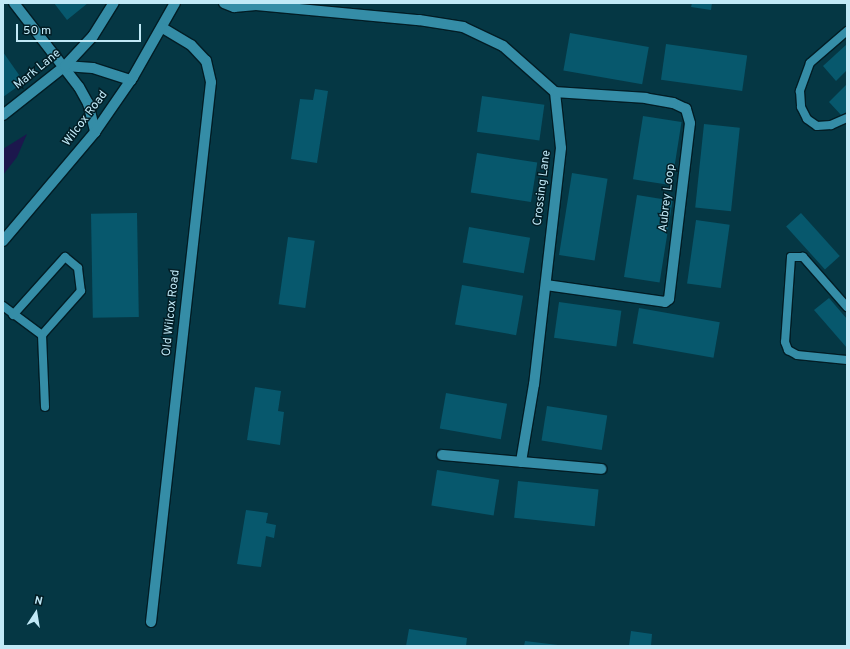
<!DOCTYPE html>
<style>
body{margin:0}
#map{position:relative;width:850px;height:649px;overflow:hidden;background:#053744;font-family:Overpass,sans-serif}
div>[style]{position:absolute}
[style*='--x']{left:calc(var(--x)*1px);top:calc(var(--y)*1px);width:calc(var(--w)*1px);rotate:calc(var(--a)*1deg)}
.water>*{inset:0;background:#1c174d}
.building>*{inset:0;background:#07586d;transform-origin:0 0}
.roads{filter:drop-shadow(1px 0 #021d25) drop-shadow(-1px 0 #021d25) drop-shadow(0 1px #021d25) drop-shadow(0 -1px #021d25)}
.lane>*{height:8px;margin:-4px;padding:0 4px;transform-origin:4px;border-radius:4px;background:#358da7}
.street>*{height:10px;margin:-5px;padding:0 5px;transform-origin:5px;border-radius:5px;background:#358da7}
span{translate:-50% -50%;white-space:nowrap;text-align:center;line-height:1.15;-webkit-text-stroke:3px #021d25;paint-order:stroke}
.street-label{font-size:12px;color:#c1e9f7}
.frame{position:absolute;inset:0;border:4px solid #c1e9f7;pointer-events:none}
.north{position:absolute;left:16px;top:593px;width:40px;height:40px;-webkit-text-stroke:3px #021d25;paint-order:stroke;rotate:12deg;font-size:11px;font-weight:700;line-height:16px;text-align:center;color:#c1e9f7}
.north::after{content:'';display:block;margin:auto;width:14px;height:18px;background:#c1e9f7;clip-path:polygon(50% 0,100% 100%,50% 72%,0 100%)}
.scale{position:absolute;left:16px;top:24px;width:125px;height:18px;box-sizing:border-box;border:2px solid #c1e9f7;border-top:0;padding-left:5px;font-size:12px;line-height:14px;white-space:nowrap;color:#c1e9f7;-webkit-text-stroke:3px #021d25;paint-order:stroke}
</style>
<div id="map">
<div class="water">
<i style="clip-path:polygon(27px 134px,17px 157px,3px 175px,3px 149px)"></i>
</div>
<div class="building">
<i style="clip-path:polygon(54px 3px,88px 3px,67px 20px)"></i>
<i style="clip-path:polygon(692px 3px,712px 3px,711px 10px,691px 7px)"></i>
<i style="left:570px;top:33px;width:80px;height:38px;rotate:10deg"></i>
<i style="left:666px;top:44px;width:82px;height:36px;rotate:8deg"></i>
<i style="clip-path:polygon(847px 44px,847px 70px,836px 81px,823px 66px)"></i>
<i style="clip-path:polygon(3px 52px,24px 82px,3px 97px)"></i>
<i style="clip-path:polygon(847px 84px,847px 111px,842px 116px,829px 102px)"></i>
<i style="clip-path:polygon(315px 89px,328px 91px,317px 163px,291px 159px,300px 99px,313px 100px)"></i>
<i style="left:482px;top:96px;width:63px;height:36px;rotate:8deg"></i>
<i style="left:643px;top:116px;width:39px;height:64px;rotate:9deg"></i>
<i style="left:704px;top:124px;width:36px;height:84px;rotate:6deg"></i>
<i style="left:477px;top:153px;width:61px;height:40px;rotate:9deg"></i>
<i style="left:572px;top:173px;width:36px;height:83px;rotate:9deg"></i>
<i style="left:637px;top:195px;width:36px;height:83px;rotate:9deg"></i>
<i style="left:137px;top:213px;width:104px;height:46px;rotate:89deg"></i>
<i style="left:801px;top:213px;width:58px;height:20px;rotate:48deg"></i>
<i style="left:696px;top:220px;width:34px;height:64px;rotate:8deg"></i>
<i style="left:469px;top:227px;width:62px;height:36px;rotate:10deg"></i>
<i style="left:288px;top:237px;width:27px;height:68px;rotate:8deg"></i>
<i style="left:462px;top:285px;width:62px;height:40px;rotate:10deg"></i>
<i style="clip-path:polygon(829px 298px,847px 319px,847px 348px,814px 310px)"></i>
<i style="left:559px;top:302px;width:63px;height:36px;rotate:8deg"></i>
<i style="left:639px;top:308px;width:82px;height:36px;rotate:10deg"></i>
<i style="clip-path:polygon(255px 387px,281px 391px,278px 411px,284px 412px,280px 445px,247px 440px)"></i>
<i style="left:446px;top:393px;width:62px;height:36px;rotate:10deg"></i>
<i style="left:547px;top:406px;width:61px;height:35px;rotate:9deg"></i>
<i style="left:437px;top:470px;width:63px;height:36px;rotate:9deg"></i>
<i style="left:518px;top:481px;width:81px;height:37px;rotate:6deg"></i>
<i style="clip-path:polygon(246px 510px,268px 513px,266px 523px,276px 525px,274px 538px,266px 536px,261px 567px,237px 564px)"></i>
<i style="clip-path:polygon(409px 629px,467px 638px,466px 646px,406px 646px)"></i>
<i style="clip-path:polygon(631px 631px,652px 634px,651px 646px,629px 646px)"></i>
<i style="clip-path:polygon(525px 641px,558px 645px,558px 646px,524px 646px)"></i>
</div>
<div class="roads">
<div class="lane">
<i style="--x:847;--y:31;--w:49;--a:139.1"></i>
<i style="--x:810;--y:63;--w:30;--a:110"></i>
<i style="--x:800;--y:91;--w:16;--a:86"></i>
<i style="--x:801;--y:107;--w:13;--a:63"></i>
<i style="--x:807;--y:119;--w:12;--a:35"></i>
<i style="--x:817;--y:126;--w:14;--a:-4"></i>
<i style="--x:831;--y:125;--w:17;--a:-24"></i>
<i style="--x:3;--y:306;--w:49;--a:36.6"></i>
<i style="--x:42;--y:335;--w:72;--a:87.6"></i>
<i style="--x:847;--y:307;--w:67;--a:-131.3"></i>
<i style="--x:803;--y:257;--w:12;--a:180"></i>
<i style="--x:791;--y:257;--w:85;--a:94"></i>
<i style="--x:785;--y:342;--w:9;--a:69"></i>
<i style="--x:788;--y:350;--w:10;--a:29"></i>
<i style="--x:797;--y:355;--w:50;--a:5.7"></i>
<i style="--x:13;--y:315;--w:78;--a:-48.1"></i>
<i style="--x:65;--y:257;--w:17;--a:40"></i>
<i style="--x:78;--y:268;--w:23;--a:83"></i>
<i style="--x:81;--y:291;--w:59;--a:131.6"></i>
</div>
<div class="street">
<i style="--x:14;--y:3;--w:106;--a:52.3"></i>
<i style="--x:79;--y:87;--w:18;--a:61"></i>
<i style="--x:88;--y:103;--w:30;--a:76"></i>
<i style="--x:224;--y:3;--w:11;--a:22"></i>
<i style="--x:234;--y:7;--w:22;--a:-5"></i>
<i style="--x:256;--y:5;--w:164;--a:5.3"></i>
<i style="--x:419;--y:20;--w:45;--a:9"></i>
<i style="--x:463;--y:27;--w:44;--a:25.4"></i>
<i style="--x:503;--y:46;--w:69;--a:41.5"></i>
<i style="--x:555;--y:92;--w:56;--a:83.9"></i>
<i style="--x:561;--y:148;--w:238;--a:96.5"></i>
<i style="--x:534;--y:384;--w:79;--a:99.5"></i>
<i style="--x:65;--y:66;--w:28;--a:4"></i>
<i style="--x:93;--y:68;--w:40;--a:18"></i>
<i style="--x:3;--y:115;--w:79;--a:-38.3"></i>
<i style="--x:65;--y:66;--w:41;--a:-47"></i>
<i style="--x:93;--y:36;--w:39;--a:-58"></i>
<i style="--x:3;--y:241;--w:143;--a:-49.8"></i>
<i style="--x:95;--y:132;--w:67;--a:-55.4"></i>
<i style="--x:133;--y:77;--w:85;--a:-60.4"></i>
<i style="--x:546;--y:285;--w:120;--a:8.1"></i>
<i style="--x:665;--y:302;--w:5;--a:-37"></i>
<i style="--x:669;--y:299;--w:177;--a:-83.2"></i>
<i style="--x:690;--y:123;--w:15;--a:-106"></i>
<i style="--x:686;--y:109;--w:14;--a:-155"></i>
<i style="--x:673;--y:103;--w:27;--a:-170"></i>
<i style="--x:646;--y:98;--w:91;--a:-176.2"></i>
<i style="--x:442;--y:455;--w:160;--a:5"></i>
<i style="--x:151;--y:622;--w:543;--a:-83.66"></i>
<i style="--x:211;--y:82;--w:22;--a:-103"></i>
<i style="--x:206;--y:61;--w:22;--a:-133"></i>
<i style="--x:191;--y:45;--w:33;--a:-149"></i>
</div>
</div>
<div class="street-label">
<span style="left:38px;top:70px;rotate:-39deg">Mark Lane</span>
<span style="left:86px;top:119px;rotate:-53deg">Wilcox Road</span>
<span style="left:543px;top:188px;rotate:-83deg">Crossing Lane</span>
<span style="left:668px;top:198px;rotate:-83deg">Aubrey Loop</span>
<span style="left:172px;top:313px;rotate:-84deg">Old Wilcox Road</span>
</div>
<div class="frame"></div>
<div class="north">N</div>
<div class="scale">50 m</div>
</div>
